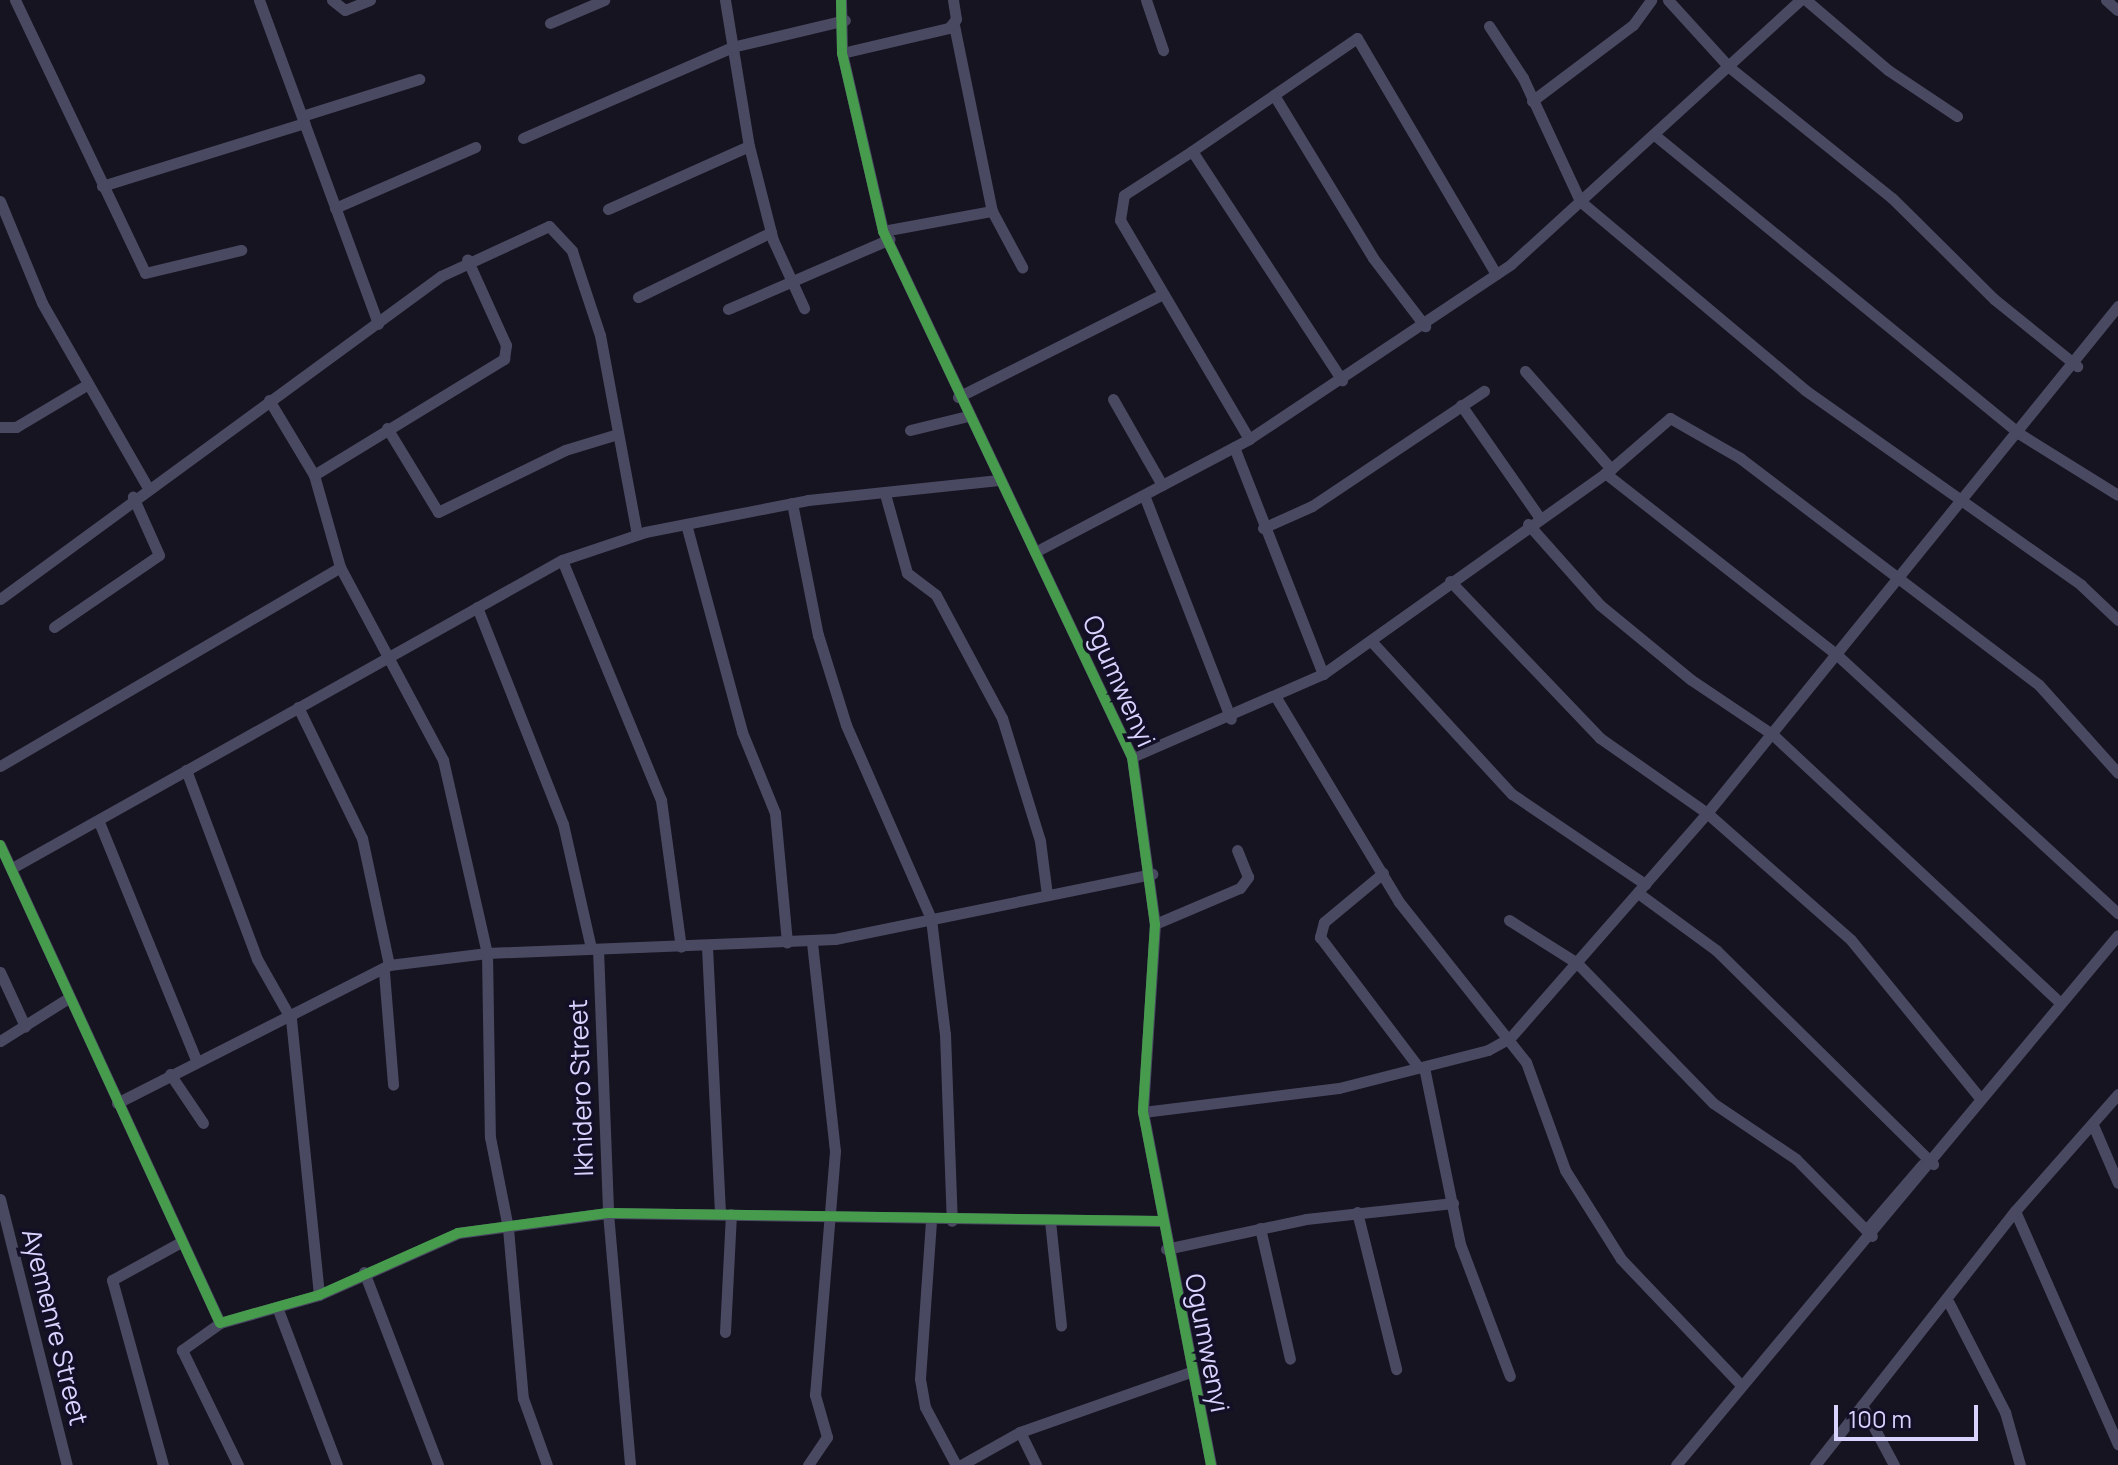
<!DOCTYPE html>
<style>
body{margin:0}
#map{position:relative;width:2118px;height:1465px;overflow:hidden;background:#161421;font-family:Manrope,sans-serif}
div>[style]{position:absolute}
[style*='--x']{left:calc(var(--x)*1px);top:calc(var(--y)*1px);width:calc(var(--w)*1px);rotate:calc(var(--a)*1deg)}
.street>*{height:11px;margin:-5.5px;padding:0 5.5px;transform-origin:5.5px;border-radius:5.5px;background:#4a4962}
.cycleway>*{height:10px;margin:-5px;padding:0 5px;transform-origin:5px;border-radius:5px;background:#469c4c}
span{translate:-50% -50%;white-space:nowrap;text-align:center;line-height:1.15;-webkit-text-stroke:7px #130f26;paint-order:stroke}
.street-label{font-size:26px;color:#d9d4ff}
.scale{position:absolute;left:1834px;top:1405px;width:144px;height:36px;box-sizing:border-box;border:4px solid #d9d4ff;border-top:0;padding-left:10px;font-size:24px;line-height:28px;white-space:nowrap;color:#d9d4ff;-webkit-text-stroke:6px #130f26;paint-order:stroke}
</style>
<div id="map">
<div class="street">
<i style="--x:15;--y:0;--w:302;--a:64.5"></i>
<i style="--x:145;--y:273;--w:99;--a:-13.5"></i>
<i style="--x:259;--y:0;--w:345;--a:69.8"></i>
<i style="--x:332;--y:0;--w:16;--a:38"></i>
<i style="--x:345;--y:10;--w:27;--a:-22"></i>
<i style="--x:725;--y:0;--w:148;--a:80.7"></i>
<i style="--x:749;--y:146;--w:97;--a:75.7"></i>
<i style="--x:773;--y:240;--w:75;--a:65.5"></i>
<i style="--x:841;--y:0;--w:53;--a:88.9"></i>
<i style="--x:842;--y:53;--w:183;--a:77"></i>
<i style="--x:883;--y:231;--w:582;--a:64.67"></i>
<i style="--x:1132;--y:757;--w:169;--a:82.2"></i>
<i style="--x:1155;--y:924;--w:188;--a:93.7"></i>
<i style="--x:1143;--y:1112;--w:359;--a:79.1"></i>
<i style="--x:1146;--y:0;--w:53;--a:71.2"></i>
<i style="--x:1668;--y:0;--w:91;--a:47.7"></i>
<i style="--x:1729;--y:67;--w:209;--a:38.8"></i>
<i style="--x:1892;--y:198;--w:144;--a:44.7"></i>
<i style="--x:1994;--y:299;--w:107;--a:38.9"></i>
<i style="--x:1806;--y:0;--w:108;--a:40.5"></i>
<i style="--x:1888;--y:70;--w:83;--a:33.7"></i>
<i style="--x:2106;--y:0;--w:15;--a:42"></i>
<i style="--x:550;--y:23;--w:59;--a:-23.1"></i>
<i style="--x:954;--y:25;--w:190;--a:78.5"></i>
<i style="--x:1489;--y:26;--w:62;--a:56.8"></i>
<i style="--x:1523;--y:78;--w:136;--a:65.1"></i>
<i style="--x:1580;--y:201;--w:294;--a:40"></i>
<i style="--x:1805;--y:390;--w:338;--a:35.2"></i>
<i style="--x:2081;--y:585;--w:51;--a:43.4"></i>
<i style="--x:842;--y:53;--w:110;--a:-13.2"></i>
<i style="--x:949;--y:28;--w:11;--a:-52"></i>
<i style="--x:956;--y:19;--w:19;--a:-99"></i>
<i style="--x:1274;--y:95;--w:191;--a:58.7"></i>
<i style="--x:1373;--y:258;--w:86;--a:52.6"></i>
<i style="--x:1532;--y:101;--w:126;--a:-37"></i>
<i style="--x:1633;--y:25;--w:31;--a:-54"></i>
<i style="--x:302;--y:116;--w:123;--a:-17.5"></i>
<i style="--x:1657;--y:137;--w:469;--a:39.3"></i>
<i style="--x:2020;--y:434;--w:115;--a:31.9"></i>
<i style="--x:523;--y:138;--w:228;--a:-23.5"></i>
<i style="--x:732;--y:47;--w:116;--a:-13.4"></i>
<i style="--x:1192;--y:151;--w:200;--a:-34.4"></i>
<i style="--x:1357;--y:38;--w:274;--a:59.5"></i>
<i style="--x:102;--y:186;--w:212;--a:-17.3"></i>
<i style="--x:0;--y:201;--w:110;--a:67.6"></i>
<i style="--x:42;--y:303;--w:211;--a:60.2"></i>
<i style="--x:335;--y:208;--w:153;--a:-23.5"></i>
<i style="--x:608;--y:209;--w:154;--a:-24.1"></i>
<i style="--x:883;--y:231;--w:111;--a:-10.4"></i>
<i style="--x:992;--y:211;--w:64;--a:61.8"></i>
<i style="--x:638;--y:297;--w:148;--a:-26"></i>
<i style="--x:728;--y:309;--w:176;--a:-23.4"></i>
<i style="--x:1525;--y:371;--w:130;--a:48.7"></i>
<i style="--x:958;--y:397;--w:227;--a:-26.7"></i>
<i style="--x:1113;--y:399;--w:99;--a:60.3"></i>
<i style="--x:269;--y:400;--w:87;--a:59"></i>
<i style="--x:314;--y:475;--w:96;--a:74.2"></i>
<i style="--x:340;--y:567;--w:219;--a:61.9"></i>
<i style="--x:443;--y:760;--w:198;--a:77.2"></i>
<i style="--x:487;--y:953;--w:184;--a:89.1"></i>
<i style="--x:490;--y:1137;--w:93;--a:78.8"></i>
<i style="--x:508;--y:1228;--w:171;--a:85"></i>
<i style="--x:523;--y:1398;--w:71;--a:70.3"></i>
<i style="--x:1461;--y:405;--w:136;--a:55.1"></i>
<i style="--x:0;--y:427;--w:16;--a:0"></i>
<i style="--x:16;--y:427;--w:84;--a:-30.8"></i>
<i style="--x:387;--y:428;--w:98;--a:58.7"></i>
<i style="--x:438;--y:512;--w:141;--a:-26"></i>
<i style="--x:565;--y:450;--w:55;--a:-16.8"></i>
<i style="--x:910;--y:430;--w:60;--a:-13.6"></i>
<i style="--x:1249;--y:439;--w:254;--a:-120.5"></i>
<i style="--x:1120;--y:220;--w:25;--a:-81"></i>
<i style="--x:1124;--y:195;--w:81;--a:-32.9"></i>
<i style="--x:1192;--y:151;--w:274;--a:56.8"></i>
<i style="--x:1234;--y:447;--w:244;--a:68.6"></i>
<i style="--x:1605;--y:473;--w:293;--a:38.1"></i>
<i style="--x:1836;--y:654;--w:383;--a:42.6"></i>
<i style="--x:314;--y:475;--w:223;--a:-31.4"></i>
<i style="--x:504;--y:359;--w:14;--a:-82"></i>
<i style="--x:506;--y:345;--w:94;--a:-114.4"></i>
<i style="--x:885;--y:494;--w:82;--a:74.4"></i>
<i style="--x:907;--y:573;--w:36;--a:37"></i>
<i style="--x:936;--y:595;--w:140;--a:61.8"></i>
<i style="--x:1002;--y:718;--w:129;--a:72.8"></i>
<i style="--x:1040;--y:841;--w:54;--a:82.6"></i>
<i style="--x:1144;--y:495;--w:240;--a:68.8"></i>
<i style="--x:792;--y:503;--w:135;--a:78.9"></i>
<i style="--x:818;--y:635;--w:94;--a:72.7"></i>
<i style="--x:846;--y:725;--w:212;--a:66.3"></i>
<i style="--x:931;--y:919;--w:116;--a:83.1"></i>
<i style="--x:945;--y:1034;--w:187;--a:87.9"></i>
<i style="--x:686;--y:524;--w:215;--a:74.9"></i>
<i style="--x:742;--y:732;--w:87;--a:67.8"></i>
<i style="--x:775;--y:813;--w:130;--a:84.7"></i>
<i style="--x:1528;--y:524;--w:108;--a:48.4"></i>
<i style="--x:1600;--y:605;--w:117;--a:39.4"></i>
<i style="--x:1690;--y:679;--w:99;--a:33.9"></i>
<i style="--x:1772;--y:734;--w:390;--a:43"></i>
<i style="--x:1263;--y:528;--w:54;--a:-24.2"></i>
<i style="--x:1312;--y:506;--w:207;--a:-33.8"></i>
<i style="--x:1035;--y:552;--w:242;--a:-27.8"></i>
<i style="--x:1249;--y:439;--w:315;--a:-33.7"></i>
<i style="--x:1511;--y:264;--w:391;--a:-42.4"></i>
<i style="--x:562;--y:560;--w:260;--a:67.6"></i>
<i style="--x:661;--y:800;--w:148;--a:82.3"></i>
<i style="--x:1450;--y:581;--w:217;--a:46.3"></i>
<i style="--x:1600;--y:738;--w:131;--a:35"></i>
<i style="--x:1707;--y:813;--w:192;--a:41.4"></i>
<i style="--x:1851;--y:940;--w:204;--a:50.8"></i>
<i style="--x:0;--y:599;--w:547;--a:-36.22"></i>
<i style="--x:441;--y:276;--w:119;--a:-24.8"></i>
<i style="--x:549;--y:226;--w:34;--a:47"></i>
<i style="--x:572;--y:251;--w:89;--a:71.6"></i>
<i style="--x:600;--y:335;--w:202;--a:79.5"></i>
<i style="--x:477;--y:607;--w:233;--a:68.4"></i>
<i style="--x:563;--y:824;--w:127;--a:77.3"></i>
<i style="--x:54;--y:627;--w:127;--a:-34.4"></i>
<i style="--x:159;--y:555;--w:64;--a:-114.1"></i>
<i style="--x:1372;--y:642;--w:207;--a:47.4"></i>
<i style="--x:1512;--y:794;--w:161;--a:34.1"></i>
<i style="--x:1277;--y:699;--w:237;--a:59"></i>
<i style="--x:1399;--y:902;--w:204;--a:51.6"></i>
<i style="--x:1526;--y:1062;--w:115;--a:70.1"></i>
<i style="--x:1565;--y:1170;--w:105;--a:57.8"></i>
<i style="--x:1621;--y:1259;--w:175;--a:46.4"></i>
<i style="--x:298;--y:707;--w:146;--a:64"></i>
<i style="--x:362;--y:838;--w:130;--a:78"></i>
<i style="--x:1132;--y:757;--w:208;--a:-23.5"></i>
<i style="--x:1323;--y:674;--w:354;--a:-35.4"></i>
<i style="--x:1611;--y:469;--w:78;--a:-40.8"></i>
<i style="--x:1670;--y:418;--w:81;--a:29.7"></i>
<i style="--x:1740;--y:458;--w:375;--a:37.2"></i>
<i style="--x:2039;--y:685;--w:118;--a:48.1"></i>
<i style="--x:0;--y:766;--w:394;--a:-30.3"></i>
<i style="--x:186;--y:770;--w:202;--a:69.4"></i>
<i style="--x:257;--y:959;--w:69;--a:60.5"></i>
<i style="--x:291;--y:1019;--w:277;--a:84.2"></i>
<i style="--x:99;--y:822;--w:259;--a:67.8"></i>
<i style="--x:0;--y:845;--w:526;--a:65.29"></i>
<i style="--x:220;--y:1323;--w:103;--a:-15.8"></i>
<i style="--x:319;--y:1295;--w:152;--a:-24"></i>
<i style="--x:458;--y:1233;--w:151;--a:-7.6"></i>
<i style="--x:608;--y:1213;--w:553;--a:0.83"></i>
<i style="--x:12;--y:868;--w:630;--a:-29.25"></i>
<i style="--x:562;--y:560;--w:88;--a:-18.6"></i>
<i style="--x:645;--y:532;--w:166;--a:-11.1"></i>
<i style="--x:808;--y:500;--w:192;--a:-6"></i>
<i style="--x:1383;--y:873;--w:77;--a:140.3"></i>
<i style="--x:1324;--y:922;--w:16;--a:105"></i>
<i style="--x:1320;--y:937;--w:164;--a:52.9"></i>
<i style="--x:1638;--y:893;--w:97;--a:36.2"></i>
<i style="--x:1716;--y:950;--w:305;--a:44.6"></i>
<i style="--x:1509;--y:920;--w:80;--a:32.3"></i>
<i style="--x:1577;--y:963;--w:195;--a:45.8"></i>
<i style="--x:1713;--y:1103;--w:100;--a:34"></i>
<i style="--x:1796;--y:1159;--w:108;--a:45.4"></i>
<i style="--x:1155;--y:924;--w:92;--a:-23"></i>
<i style="--x:1240;--y:888;--w:14;--a:-54"></i>
<i style="--x:1248;--y:877;--w:29;--a:-112"></i>
<i style="--x:707;--y:947;--w:267;--a:87.2"></i>
<i style="--x:598;--y:949;--w:264;--a:87.8"></i>
<i style="--x:608;--y:1213;--w:253;--a:85"></i>
<i style="--x:0;--y:972;--w:60;--a:65.2"></i>
<i style="--x:384;--y:972;--w:113;--a:85.4"></i>
<i style="--x:0;--y:1041;--w:79;--a:-32.1"></i>
<i style="--x:1424;--y:1067;--w:181;--a:78.5"></i>
<i style="--x:1460;--y:1244;--w:141;--a:69.3"></i>
<i style="--x:170;--y:1074;--w:59;--a:56"></i>
<i style="--x:117;--y:1103;--w:305;--a:-26.9"></i>
<i style="--x:389;--y:965;--w:99;--a:-7"></i>
<i style="--x:487;--y:953;--w:348;--a:-2.3"></i>
<i style="--x:835;--y:939;--w:324;--a:-11.6"></i>
<i style="--x:1143;--y:1112;--w:197;--a:-7"></i>
<i style="--x:1339;--y:1088;--w:154;--a:-14.3"></i>
<i style="--x:1488;--y:1050;--w:25;--a:-29"></i>
<i style="--x:1510;--y:1038;--w:299;--a:-48.8"></i>
<i style="--x:1707;--y:813;--w:653;--a:-50.97"></i>
<i style="--x:2093;--y:1125;--w:63;--a:66.7"></i>
<i style="--x:0;--y:1199;--w:274;--a:75.9"></i>
<i style="--x:2015;--y:1211;--w:255;--a:66.2"></i>
<i style="--x:1357;--y:1212;--w:162;--a:76"></i>
<i style="--x:931;--y:1221;--w:158;--a:94"></i>
<i style="--x:920;--y:1379;--w:28;--a:80"></i>
<i style="--x:925;--y:1407;--w:66;--a:61.9"></i>
<i style="--x:1050;--y:1221;--w:105;--a:84"></i>
<i style="--x:1260;--y:1228;--w:134;--a:77.1"></i>
<i style="--x:1866;--y:1230;--w:86;--a:-49.3"></i>
<i style="--x:1166;--y:1249;--w:143;--a:-12.1"></i>
<i style="--x:1306;--y:1219;--w:148;--a:-6.2"></i>
<i style="--x:364;--y:1272;--w:207;--a:69"></i>
<i style="--x:1949;--y:1303;--w:123;--a:62.8"></i>
<i style="--x:2005;--y:1412;--w:55;--a:74.2"></i>
<i style="--x:277;--y:1307;--w:169;--a:69.2"></i>
<i style="--x:220;--y:1323;--w:47;--a:144.6"></i>
<i style="--x:182;--y:1350;--w:128;--a:64"></i>
<i style="--x:725;--y:1332;--w:118;--a:-87.1"></i>
<i style="--x:1862;--y:1405;--w:68;--a:61.9"></i>
<i style="--x:1020;--y:1432;--w:37;--a:64"></i>
<i style="--x:163;--y:1465;--w:192;--a:-105.4"></i>
<i style="--x:112;--y:1280;--w:79;--a:-28.8"></i>
<i style="--x:808;--y:1465;--w:34;--a:-56"></i>
<i style="--x:827;--y:1437;--w:44;--a:-105.9"></i>
<i style="--x:815;--y:1395;--w:245;--a:-85.3"></i>
<i style="--x:835;--y:1151;--w:211;--a:-96.3"></i>
<i style="--x:961;--y:1465;--w:68;--a:-29.2"></i>
<i style="--x:1020;--y:1432;--w:178;--a:-19.4"></i>
<i style="--x:1676;--y:1465;--w:690;--a:-50.17"></i>
<i style="--x:1815;--y:1465;--w:323;--a:-51.8"></i>
<i style="--x:2015;--y:1211;--w:156;--a:-48.6"></i>
</div>
<div class="cycleway">
<i style="--x:841;--y:0;--w:53;--a:88.9"></i>
<i style="--x:842;--y:53;--w:183;--a:77"></i>
<i style="--x:883;--y:231;--w:582;--a:64.67"></i>
<i style="--x:1132;--y:757;--w:169;--a:82.2"></i>
<i style="--x:1155;--y:924;--w:188;--a:93.7"></i>
<i style="--x:1143;--y:1112;--w:359;--a:79.1"></i>
<i style="--x:0;--y:845;--w:526;--a:65.29"></i>
<i style="--x:220;--y:1323;--w:103;--a:-15.8"></i>
<i style="--x:319;--y:1295;--w:152;--a:-24"></i>
<i style="--x:458;--y:1233;--w:151;--a:-7.6"></i>
<i style="--x:608;--y:1213;--w:553;--a:0.83"></i>
</div>
<div class="street-label">
<span style="left:1119px;top:681px;rotate:66deg">Ogumwenyi</span>
<span style="left:581px;top:1088px;rotate:-92deg">Ikhidero Street</span>
<span style="left:55px;top:1327px;rotate:76deg">Ayemenre Street</span>
<span style="left:1207px;top:1343px;rotate:79deg">Ogumwenyi</span>
</div>
<div class="scale">100 m</div>
</div>
